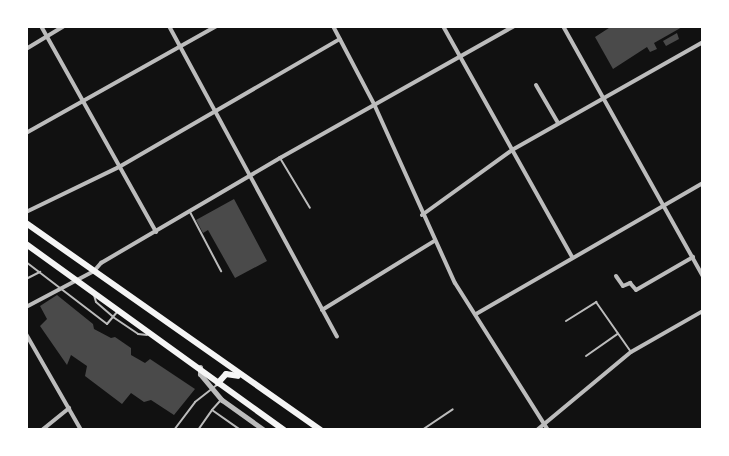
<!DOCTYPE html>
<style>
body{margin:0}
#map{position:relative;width:729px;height:456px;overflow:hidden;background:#111;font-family:Jost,sans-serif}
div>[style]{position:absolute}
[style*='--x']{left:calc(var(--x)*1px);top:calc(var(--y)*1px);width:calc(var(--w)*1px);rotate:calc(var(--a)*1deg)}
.building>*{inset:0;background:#4a4a4a}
.service>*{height:2px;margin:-1px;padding:0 1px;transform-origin:1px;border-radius:1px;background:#bcbcbc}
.minor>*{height:4px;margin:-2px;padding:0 2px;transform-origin:2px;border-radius:2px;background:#bcbcbc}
.tertiary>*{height:5px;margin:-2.5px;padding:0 2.5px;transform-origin:2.5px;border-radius:2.5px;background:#bcbcbc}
.primary>*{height:6px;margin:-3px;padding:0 3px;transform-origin:3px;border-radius:3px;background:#f5f5f5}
span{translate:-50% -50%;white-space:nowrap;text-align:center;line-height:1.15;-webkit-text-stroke:4.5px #fff;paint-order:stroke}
.frame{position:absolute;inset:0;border:28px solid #fff;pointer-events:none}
</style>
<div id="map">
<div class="building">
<i style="clip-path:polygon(612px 26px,684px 26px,654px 43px,657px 49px,650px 52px,647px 47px,613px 69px,595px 37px)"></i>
<i style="clip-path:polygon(677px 33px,679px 39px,666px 46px,663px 41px)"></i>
<i style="clip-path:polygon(234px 199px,267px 261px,235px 278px,208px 230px,203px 233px,196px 220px)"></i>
<i style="clip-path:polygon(57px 295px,93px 324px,94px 329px,111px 338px,115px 337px,131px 348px,131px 355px,145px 363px,150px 359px,195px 389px,174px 415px,151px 400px,144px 402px,131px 393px,122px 404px,85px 376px,87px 366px,71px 355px,67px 365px,40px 326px,47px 319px,40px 306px)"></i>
</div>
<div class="service">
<i style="--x:280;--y:158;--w:58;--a:59"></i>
<i style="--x:190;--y:212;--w:67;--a:62.3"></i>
<i style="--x:26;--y:262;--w:102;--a:37.4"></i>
<i style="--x:107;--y:324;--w:16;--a:-50"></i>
<i style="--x:26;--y:279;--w:16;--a:-27"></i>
<i style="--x:94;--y:295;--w:7;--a:74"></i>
<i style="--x:96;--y:302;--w:23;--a:41"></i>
<i style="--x:113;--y:317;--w:30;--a:34"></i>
<i style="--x:138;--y:334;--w:9;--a:6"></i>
<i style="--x:566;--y:321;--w:36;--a:-32"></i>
<i style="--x:596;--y:302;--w:61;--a:55"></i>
<i style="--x:586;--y:356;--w:39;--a:-35"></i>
<i style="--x:220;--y:401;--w:12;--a:132"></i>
<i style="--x:212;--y:410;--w:35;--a:35"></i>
<i style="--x:174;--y:430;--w:35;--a:-53"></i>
<i style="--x:195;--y:402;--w:28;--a:-38"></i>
<i style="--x:198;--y:430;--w:24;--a:-55"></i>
<i style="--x:422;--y:430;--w:37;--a:-34"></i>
</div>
<div class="minor">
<i style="--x:41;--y:26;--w:236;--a:60.8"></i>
<i style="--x:169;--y:26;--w:353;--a:61.6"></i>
<i style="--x:333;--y:26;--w:88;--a:62.3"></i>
<i style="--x:374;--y:104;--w:196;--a:65.7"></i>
<i style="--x:455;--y:283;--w:174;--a:57.7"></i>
<i style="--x:443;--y:26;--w:265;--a:60.8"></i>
<i style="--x:563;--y:26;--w:287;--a:60.8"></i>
<i style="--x:26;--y:49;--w:44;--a:-31.2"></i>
<i style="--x:536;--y:85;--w:44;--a:59.9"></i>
<i style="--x:26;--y:133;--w:219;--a:-29.3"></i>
<i style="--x:26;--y:212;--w:103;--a:-25.8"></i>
<i style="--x:119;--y:167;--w:255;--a:-30.1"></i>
<i style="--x:422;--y:215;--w:111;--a:-35.8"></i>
<i style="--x:512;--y:150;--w:219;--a:-29.5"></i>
<i style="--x:616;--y:276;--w:12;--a:55"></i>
<i style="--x:623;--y:286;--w:8;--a:-23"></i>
<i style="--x:630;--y:283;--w:9;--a:49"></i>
<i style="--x:636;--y:290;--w:66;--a:-30.1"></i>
<i style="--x:26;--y:307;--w:77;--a:-27.9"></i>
<i style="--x:94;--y:271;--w:11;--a:-49"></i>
<i style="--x:101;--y:263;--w:208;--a:-30.4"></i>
<i style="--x:280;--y:158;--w:269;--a:-29.4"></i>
<i style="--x:322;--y:310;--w:132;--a:-31.6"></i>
<i style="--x:476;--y:314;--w:262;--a:-30"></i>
<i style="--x:26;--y:334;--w:111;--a:60.2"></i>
<i style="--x:42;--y:430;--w:35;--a:-39"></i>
<i style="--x:537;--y:430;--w:122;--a:-39.7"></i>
<i style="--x:631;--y:352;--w:83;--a:-29.7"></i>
</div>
<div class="tertiary">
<i style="--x:200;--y:367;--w:7;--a:90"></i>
<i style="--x:200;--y:374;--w:34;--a:50"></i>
<i style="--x:222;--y:400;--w:52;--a:35.5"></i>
</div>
<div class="primary">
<i style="--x:26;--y:223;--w:360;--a:35.1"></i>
<i style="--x:26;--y:244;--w:318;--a:35.8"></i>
<i style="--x:218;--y:383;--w:12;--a:-48"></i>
<i style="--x:226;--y:374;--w:12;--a:9"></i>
</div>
<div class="frame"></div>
</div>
